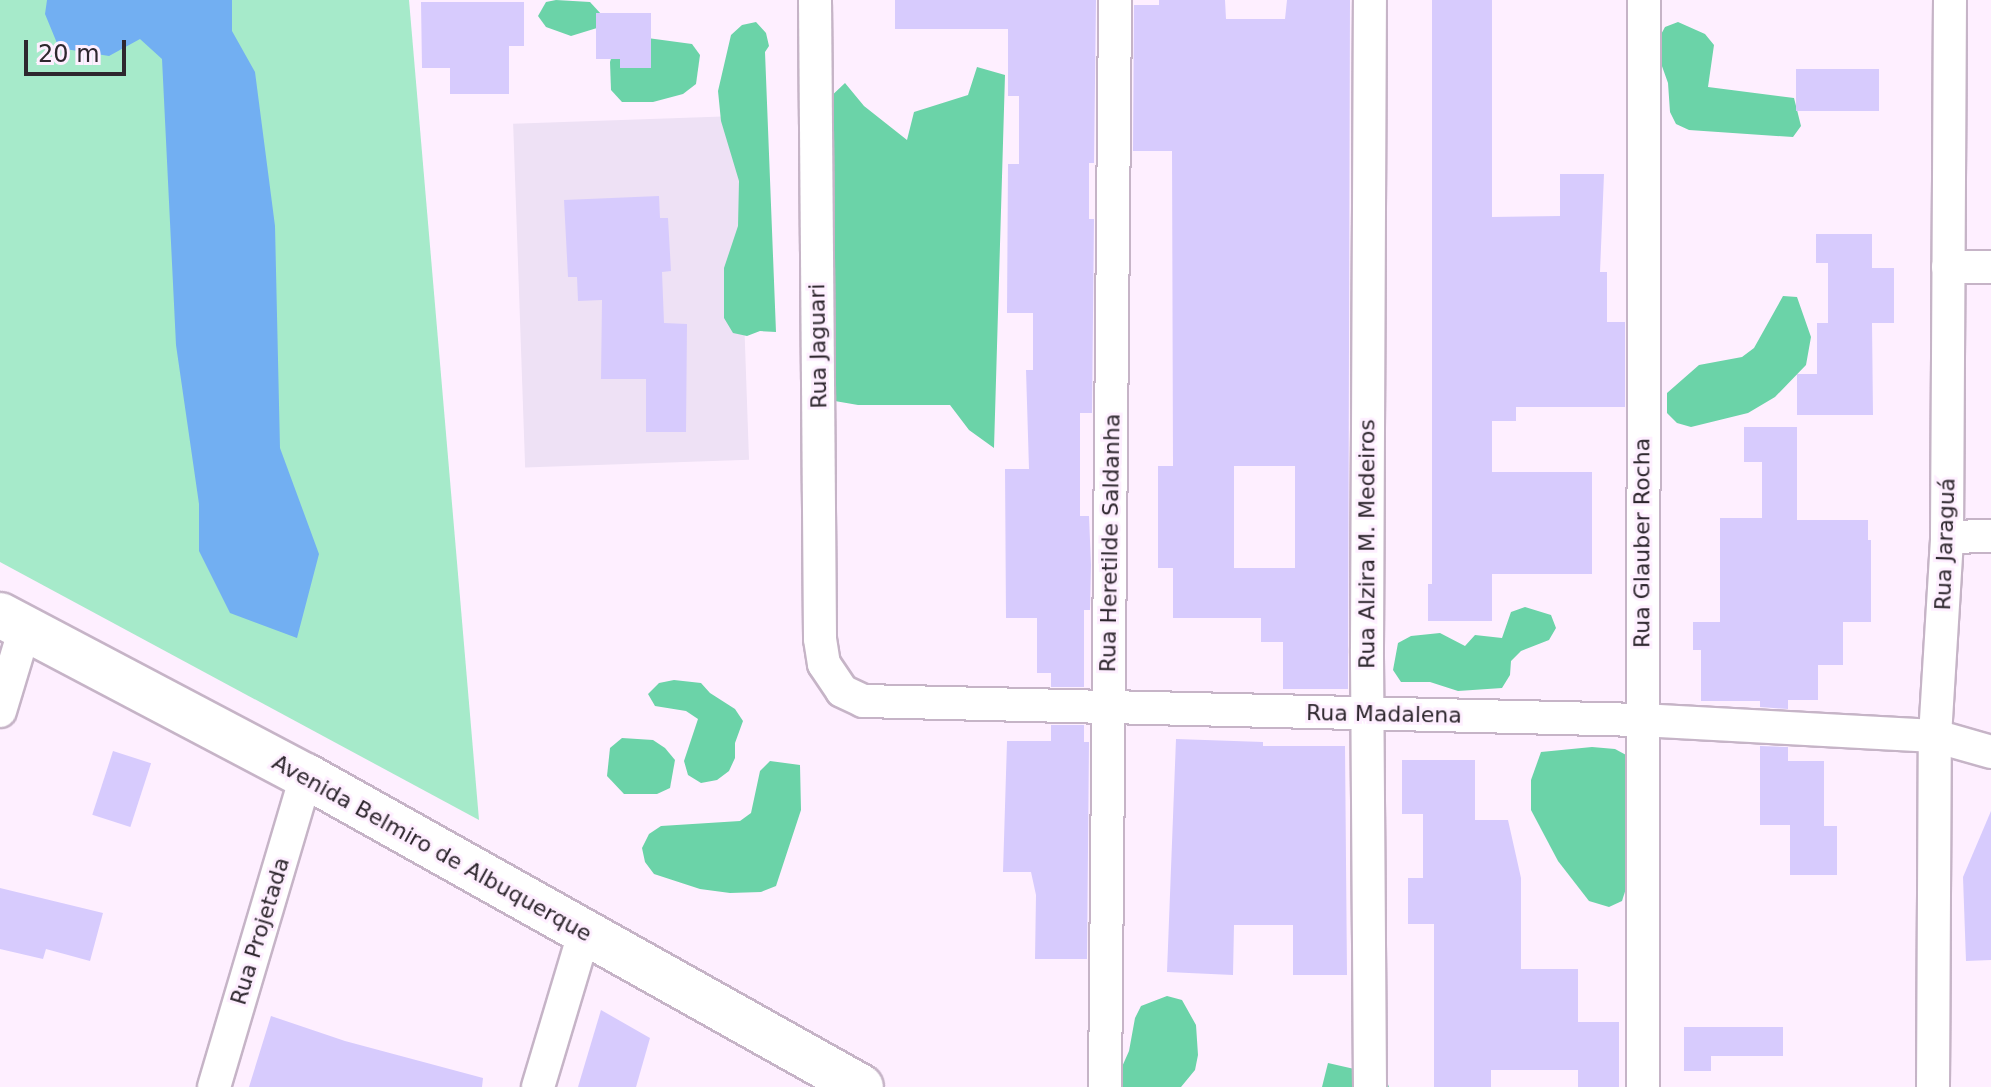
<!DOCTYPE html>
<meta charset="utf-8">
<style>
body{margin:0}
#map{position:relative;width:1991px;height:1087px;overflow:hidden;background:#feefff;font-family:"DejaVu Sans",sans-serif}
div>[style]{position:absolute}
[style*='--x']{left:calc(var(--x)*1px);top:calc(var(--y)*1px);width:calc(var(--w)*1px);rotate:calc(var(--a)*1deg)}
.industrial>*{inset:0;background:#eee1f5;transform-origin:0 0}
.green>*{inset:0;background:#a6eaca}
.forest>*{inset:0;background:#6bd3a8}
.water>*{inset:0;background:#72aff2}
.building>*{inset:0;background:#d7cbfd;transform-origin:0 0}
.roads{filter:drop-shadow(2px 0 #c6b4c7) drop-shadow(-2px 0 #c6b4c7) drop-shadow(0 2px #c6b4c7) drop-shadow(0 -2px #c6b4c7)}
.street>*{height:32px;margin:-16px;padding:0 16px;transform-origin:16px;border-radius:16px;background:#fff}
.secondary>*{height:44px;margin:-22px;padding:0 22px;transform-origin:22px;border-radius:22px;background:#fff}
span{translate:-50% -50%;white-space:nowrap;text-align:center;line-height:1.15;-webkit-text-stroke:6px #feefff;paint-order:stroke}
.street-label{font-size:22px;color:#2e272e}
.scale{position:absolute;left:24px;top:40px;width:102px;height:36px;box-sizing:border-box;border:4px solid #2e272e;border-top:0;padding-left:10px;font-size:24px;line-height:28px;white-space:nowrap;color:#2e272e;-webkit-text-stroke:6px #feefff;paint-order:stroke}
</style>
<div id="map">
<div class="industrial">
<i style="left:737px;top:116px;width:344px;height:224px;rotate:88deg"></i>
</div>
<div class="green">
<i style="clip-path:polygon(0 0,409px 0,479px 820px,0 562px)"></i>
</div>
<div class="forest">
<i style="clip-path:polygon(556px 0,590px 2px,601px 14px,597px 28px,571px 36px,546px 27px,538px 16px,546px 2px)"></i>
<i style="clip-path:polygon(756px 22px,766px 33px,769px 46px,765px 52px,776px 332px,760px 331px,747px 336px,733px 333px,724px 318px,724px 268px,738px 226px,739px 181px,721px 121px,718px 91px,731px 35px,742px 25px)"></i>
<i style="clip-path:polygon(1678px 22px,1705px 34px,1714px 45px,1708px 87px,1794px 98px,1801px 126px,1793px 137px,1689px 130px,1676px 124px,1670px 112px,1668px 83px,1658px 55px,1658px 40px,1665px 27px)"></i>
<i style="clip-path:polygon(640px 37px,692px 44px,700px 55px,696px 84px,683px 94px,653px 102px,622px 102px,611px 90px,610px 62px,614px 49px)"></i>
<i style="clip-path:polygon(977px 67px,1005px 75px,994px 448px,969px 430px,950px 405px,858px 405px,829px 400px,825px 102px,845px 83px,864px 106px,907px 140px,914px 112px,968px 95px)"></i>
<i style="clip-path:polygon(1783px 296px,1797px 297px,1811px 337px,1806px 365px,1775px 397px,1748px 413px,1691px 427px,1677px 423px,1667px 413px,1667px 393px,1699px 365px,1742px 357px,1754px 348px)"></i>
<i style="clip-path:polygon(1525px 607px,1551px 615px,1556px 628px,1549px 640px,1521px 651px,1511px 661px,1510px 675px,1502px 688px,1458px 691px,1430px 682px,1401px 682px,1393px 670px,1398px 643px,1411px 636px,1440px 633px,1465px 646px,1475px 635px,1502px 638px,1511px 612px)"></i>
<i style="clip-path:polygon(674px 680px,701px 683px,710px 693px,735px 709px,743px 721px,735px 743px,735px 758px,729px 771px,717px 780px,701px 783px,688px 775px,684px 761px,698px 719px,686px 711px,655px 706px,648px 694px,659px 683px)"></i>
<i style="clip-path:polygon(622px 738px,653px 740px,665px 748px,675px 760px,670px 788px,657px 794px,624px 794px,607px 776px,610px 748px)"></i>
<i style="clip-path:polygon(1592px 747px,1615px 749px,1628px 756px,1629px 879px,1622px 901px,1609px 907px,1589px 901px,1558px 861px,1531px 810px,1531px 780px,1541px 752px)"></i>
<i style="clip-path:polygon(770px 761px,800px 765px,801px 810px,776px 886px,761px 892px,730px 893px,700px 889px,654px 874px,645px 862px,642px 848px,649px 834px,661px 826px,740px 821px,751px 813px,760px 771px)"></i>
<i style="clip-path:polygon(1167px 996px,1182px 1000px,1196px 1025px,1198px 1055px,1195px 1070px,1181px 1087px,1113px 1087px,1129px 1051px,1135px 1018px,1141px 1006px)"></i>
<i style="clip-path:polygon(1328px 1063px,1385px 1076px,1389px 1087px,1322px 1087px)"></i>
</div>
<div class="water">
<i style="clip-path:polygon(47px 0,232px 0,232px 31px,255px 72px,275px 226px,280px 448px,319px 554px,297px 638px,230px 613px,199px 551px,199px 504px,176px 345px,162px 59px,140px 39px,109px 56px,59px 48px,45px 14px)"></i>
</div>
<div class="building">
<i style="clip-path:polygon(895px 0,1096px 0,1094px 163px,1089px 163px,1089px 219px,1094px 219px,1092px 413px,1080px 413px,1080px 516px,1089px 516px,1091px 565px,1090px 610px,1084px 610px,1084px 687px,1051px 687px,1051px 673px,1037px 673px,1037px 618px,1006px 618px,1005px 469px,1029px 469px,1026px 370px,1033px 370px,1033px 313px,1007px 313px,1008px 164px,1019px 164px,1019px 96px,1008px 96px,1008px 29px,895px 29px)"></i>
<i style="clip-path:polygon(evenodd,1159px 0,1225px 0,1226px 19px,1285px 19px,1287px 0,1350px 0,1348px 689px,1283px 689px,1283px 642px,1261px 642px,1261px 618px,1173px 618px,1173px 568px,1158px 568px,1158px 466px,1173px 466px,1172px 151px,1133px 151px,1134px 5px,1159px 5px,1159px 0,1234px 466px,1295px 466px,1295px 568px,1234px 568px,1234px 466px)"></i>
<i style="clip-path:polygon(1432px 0,1492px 0,1492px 217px,1560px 216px,1560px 174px,1604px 174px,1600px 272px,1607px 272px,1607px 322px,1625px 322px,1625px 407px,1516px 407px,1516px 421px,1492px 421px,1492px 472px,1592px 472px,1592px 574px,1492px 574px,1492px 621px,1428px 621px,1428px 584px,1432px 584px)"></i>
<i style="clip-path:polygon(421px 2px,524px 2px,524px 46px,509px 46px,509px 94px,450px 94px,450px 68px,422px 68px)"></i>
<i style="clip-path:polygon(596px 13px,651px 13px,651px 68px,620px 68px,620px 59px,596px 59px)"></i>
<i style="left:1796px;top:69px;width:83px;height:42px"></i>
<i style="clip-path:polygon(659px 196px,660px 218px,668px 218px,671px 271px,662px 272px,664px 323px,687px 324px,686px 432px,646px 432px,646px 379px,601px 379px,602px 300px,578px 301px,577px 277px,568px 277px,564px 200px)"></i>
<i style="clip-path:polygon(1816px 234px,1872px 234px,1872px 268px,1894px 268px,1894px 323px,1872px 323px,1873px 415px,1797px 415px,1797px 374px,1817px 374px,1817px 323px,1828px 323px,1828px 263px,1816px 263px)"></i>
<i style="clip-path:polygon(1744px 427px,1797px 427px,1797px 520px,1868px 520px,1868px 540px,1871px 540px,1871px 622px,1843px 622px,1843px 665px,1818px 665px,1818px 700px,1788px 700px,1788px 709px,1760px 707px,1760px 701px,1701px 701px,1701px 650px,1693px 650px,1693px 622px,1720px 622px,1720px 518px,1762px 518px,1762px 462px,1744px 462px)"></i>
<i style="clip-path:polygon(1051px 725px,1084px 725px,1084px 742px,1089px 742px,1087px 959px,1035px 959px,1036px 895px,1031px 872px,1003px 872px,1007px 741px,1051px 741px)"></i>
<i style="clip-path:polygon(1176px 739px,1263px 742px,1263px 746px,1345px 746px,1347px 975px,1293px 975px,1293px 925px,1234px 925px,1233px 975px,1167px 972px)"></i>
<i style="clip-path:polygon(1760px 746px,1788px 747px,1788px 761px,1824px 761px,1824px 826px,1837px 826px,1837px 875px,1790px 875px,1790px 825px,1760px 825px)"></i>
<i style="left:113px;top:751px;width:40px;height:67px;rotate:18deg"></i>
<i style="clip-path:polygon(1402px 760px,1475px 760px,1475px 820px,1508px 820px,1521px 878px,1521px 969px,1578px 969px,1578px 1022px,1619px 1022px,1619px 1087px,1578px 1087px,1578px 1070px,1491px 1070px,1491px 1087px,1434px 1087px,1434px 924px,1408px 924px,1408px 878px,1423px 878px,1423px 814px,1402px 814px)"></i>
<i style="clip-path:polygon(1991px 811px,1991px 960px,1966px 961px,1963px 877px)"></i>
<i style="clip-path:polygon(0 888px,103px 913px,90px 961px,46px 949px,43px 959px,0 949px)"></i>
<i style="clip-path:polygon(601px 1010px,650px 1038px,636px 1087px,578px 1087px)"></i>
<i style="clip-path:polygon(271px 1016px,345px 1041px,483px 1078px,482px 1087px,249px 1087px)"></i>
<i style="clip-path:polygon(1684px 1027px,1783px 1027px,1783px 1056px,1711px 1056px,1711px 1071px,1684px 1071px)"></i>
</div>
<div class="roads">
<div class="street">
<i style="--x:815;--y:0;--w:639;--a:89.55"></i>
<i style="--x:820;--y:639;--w:25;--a:81"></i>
<i style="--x:824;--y:664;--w:32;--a:56"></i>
<i style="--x:842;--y:691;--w:23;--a:25"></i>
<i style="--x:863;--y:701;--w:778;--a:1.4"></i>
<i style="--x:1641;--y:720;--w:294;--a:3.1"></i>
<i style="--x:1935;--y:736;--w:58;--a:15.9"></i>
<i style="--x:1948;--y:267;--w:43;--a:0"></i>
<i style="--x:1947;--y:537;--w:44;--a:-1.3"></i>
<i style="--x:0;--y:711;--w:87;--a:-73.2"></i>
<i style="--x:214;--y:1087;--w:324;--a:-73.5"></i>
<i style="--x:538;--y:1087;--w:160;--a:-73.3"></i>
<i style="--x:1105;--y:1087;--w:1087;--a:-89.47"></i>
<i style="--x:1370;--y:1087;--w:438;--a:-90.4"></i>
<i style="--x:1367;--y:649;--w:649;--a:-89.74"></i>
<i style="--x:1643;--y:1087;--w:1087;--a:-89.95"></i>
<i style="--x:1933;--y:1087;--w:351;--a:-89.7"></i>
<i style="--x:1935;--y:736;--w:199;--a:-86.5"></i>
<i style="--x:1947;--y:537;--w:537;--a:-89.68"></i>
</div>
<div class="secondary">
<i style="--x:0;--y:615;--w:346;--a:27.8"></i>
<i style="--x:306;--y:776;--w:636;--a:29.26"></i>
</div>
</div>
<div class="street-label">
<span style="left:818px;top:346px;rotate:-91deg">Rua Jaguari</span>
<span style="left:1110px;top:543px;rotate:-89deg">Rua Heretilde Saldanha</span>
<span style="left:1642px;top:543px;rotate:-90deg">Rua Glauber Rocha</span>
<span style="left:1367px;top:544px;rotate:-90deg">Rua Alzira M. Medeiros</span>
<span style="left:1945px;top:544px;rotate:-88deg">Rua Jaraguá</span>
<span style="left:1384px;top:714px;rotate:1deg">Rua Madalena</span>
<span style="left:432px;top:848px;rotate:29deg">Avenida Belmiro de Albuquerque</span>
<span style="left:260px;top:931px;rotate:-73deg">Rua Projetada</span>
</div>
<div class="scale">20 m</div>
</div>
